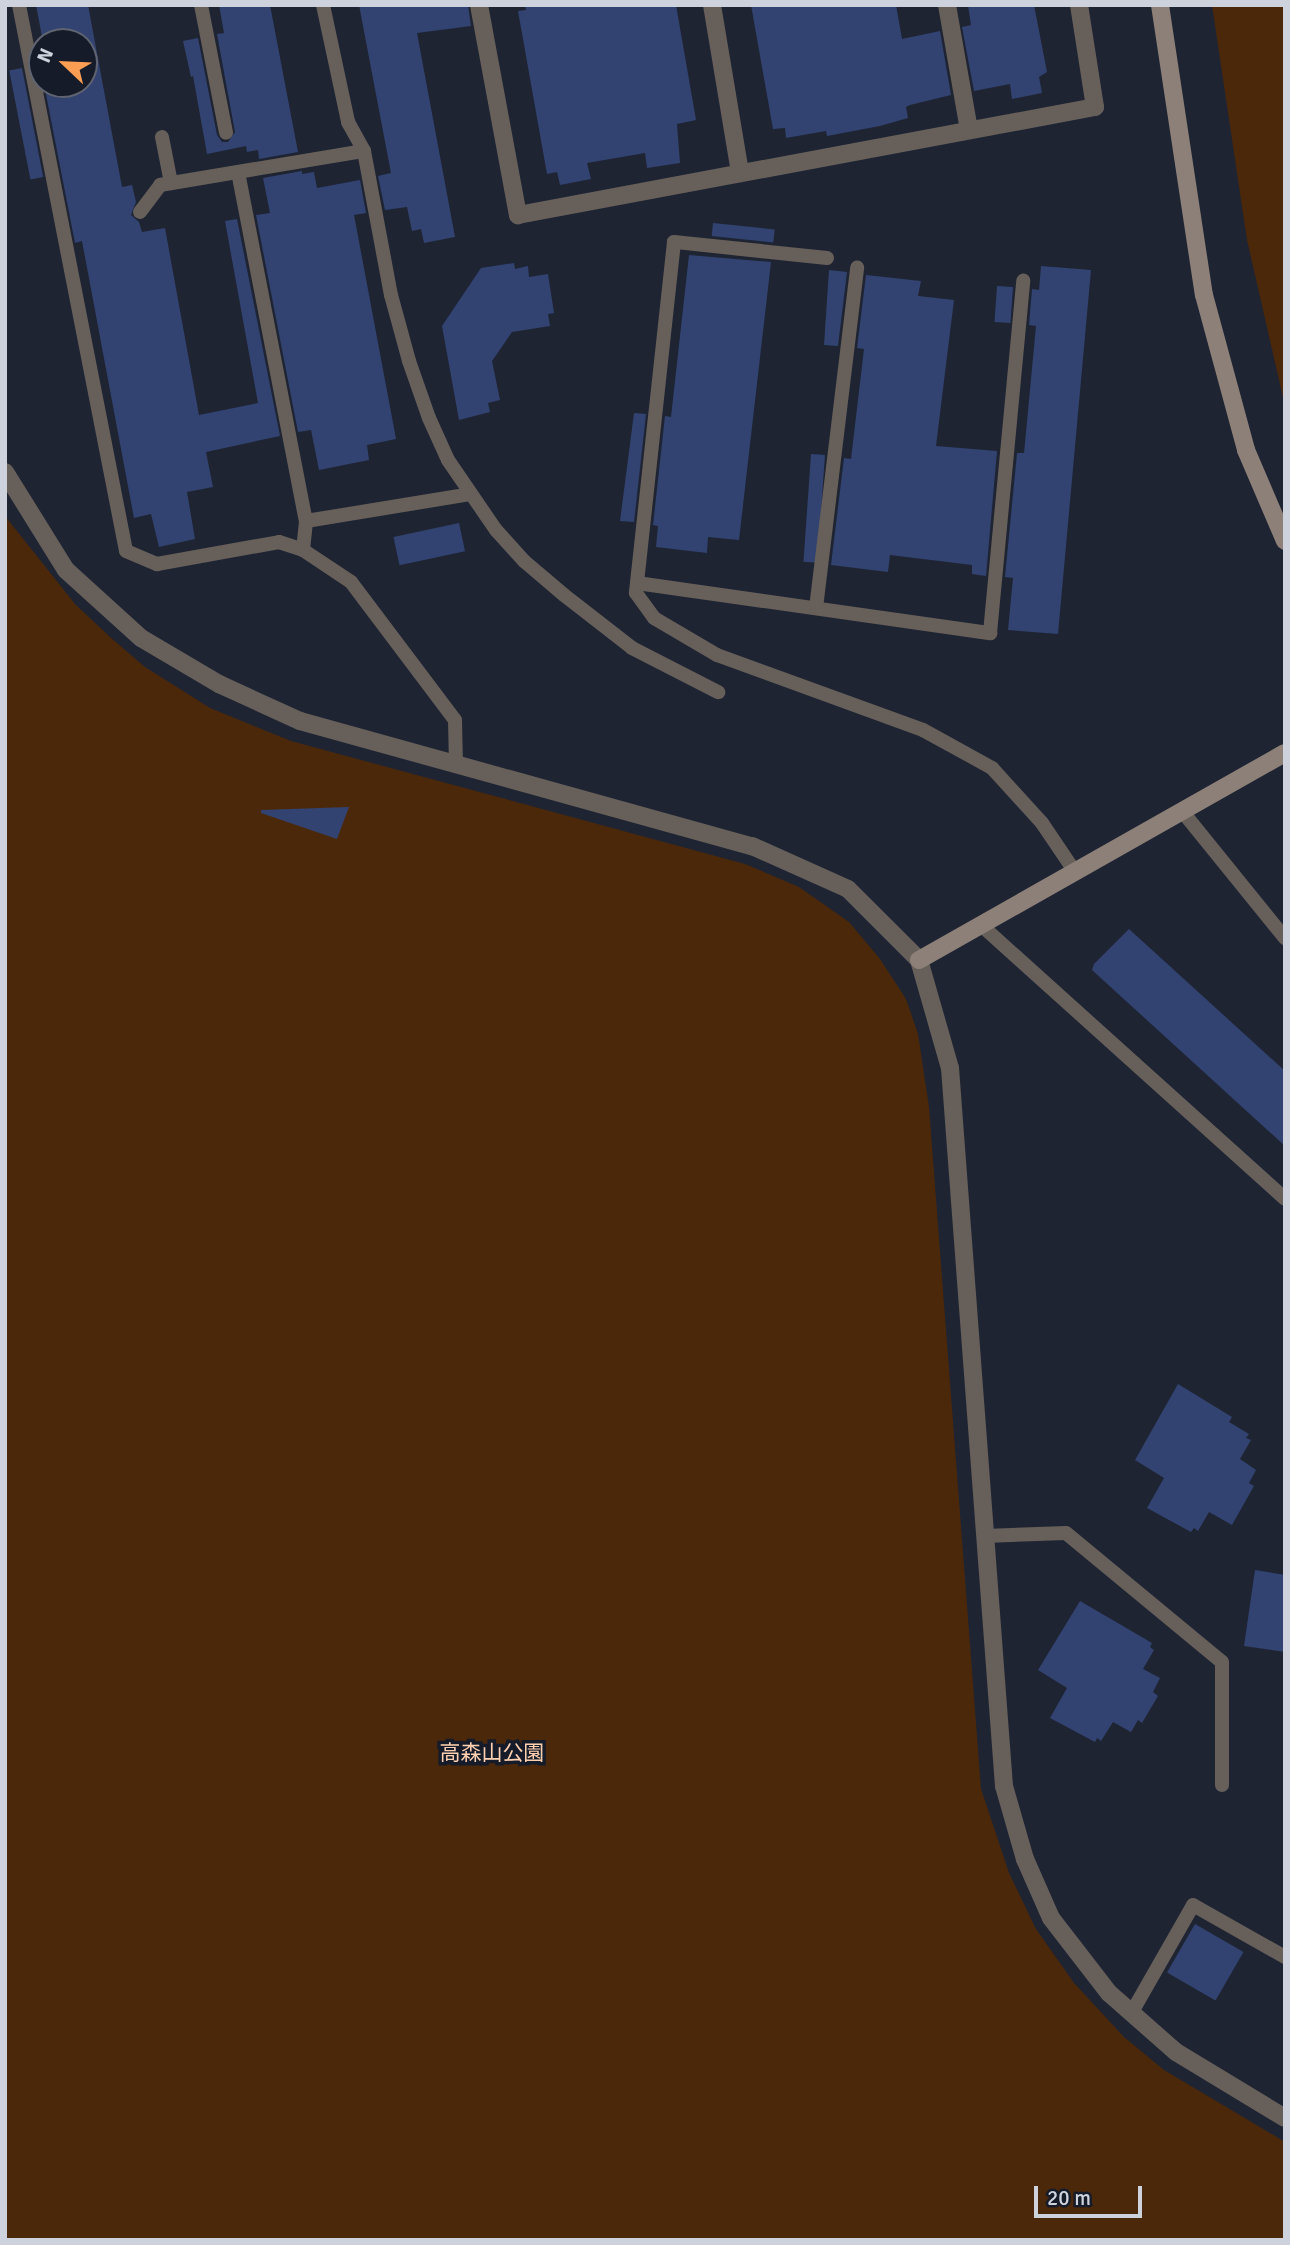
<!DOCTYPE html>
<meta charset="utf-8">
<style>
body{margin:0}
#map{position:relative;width:1290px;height:2245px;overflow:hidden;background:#1e2432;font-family:Signika,"Noto Sans JP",sans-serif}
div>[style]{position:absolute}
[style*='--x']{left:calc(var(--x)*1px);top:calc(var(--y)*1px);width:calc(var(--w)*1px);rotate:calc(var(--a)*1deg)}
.green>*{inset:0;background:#4c280b}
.building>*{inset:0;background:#324371;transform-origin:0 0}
.lane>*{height:14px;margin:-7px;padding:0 7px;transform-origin:7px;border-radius:7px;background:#675f5a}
.street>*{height:18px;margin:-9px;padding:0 9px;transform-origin:9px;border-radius:9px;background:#675f5a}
.secondary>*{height:18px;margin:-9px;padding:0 9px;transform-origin:9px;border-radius:9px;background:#8d8078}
span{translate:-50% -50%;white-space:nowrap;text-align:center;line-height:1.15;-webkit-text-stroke:7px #151b28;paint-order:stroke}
.park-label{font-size:21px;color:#fed0b1}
.frame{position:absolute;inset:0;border:7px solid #ced2dc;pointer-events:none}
.north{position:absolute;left:28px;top:28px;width:70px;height:70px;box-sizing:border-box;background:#151b28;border:2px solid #5f6470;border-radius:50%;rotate:293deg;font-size:19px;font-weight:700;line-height:28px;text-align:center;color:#ced2dc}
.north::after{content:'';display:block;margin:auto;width:24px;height:32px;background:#fc9d54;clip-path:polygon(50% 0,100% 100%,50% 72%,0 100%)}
.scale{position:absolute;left:1034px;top:2186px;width:108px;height:32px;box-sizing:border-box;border:4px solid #ced2dc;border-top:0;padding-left:9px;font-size:21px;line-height:24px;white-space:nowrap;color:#ced2dc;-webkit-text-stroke:5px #151b28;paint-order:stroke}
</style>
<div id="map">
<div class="green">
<i style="clip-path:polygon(1212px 5px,1285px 5px,1285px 406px,1247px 240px)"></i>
<i style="clip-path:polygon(5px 516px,75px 604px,110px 637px,145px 667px,210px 708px,291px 741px,745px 864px,799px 887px,849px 922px,880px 959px,906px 999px,918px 1034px,929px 1107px,981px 1789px,1009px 1873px,1036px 1929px,1074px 1983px,1124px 2037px,1164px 2070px,1285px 2142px,1285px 2240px,5px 2240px)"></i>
</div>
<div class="building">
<i style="clip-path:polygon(36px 5px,88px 5px,122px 187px,132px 185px,136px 202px,131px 215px,139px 222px,142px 232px,165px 228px,199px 415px,258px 403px,225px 221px,237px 219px,280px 436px,206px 452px,213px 487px,187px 492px,195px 539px,159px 547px,151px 514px,134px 518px,82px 241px,75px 243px,44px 84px,84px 84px,84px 42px,43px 42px)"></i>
<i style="clip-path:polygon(219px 5px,270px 5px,298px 152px,259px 159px,258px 150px,247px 152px,246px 146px,207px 154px,193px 76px,191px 77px,183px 41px,198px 38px,217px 135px,222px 142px,228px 142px,235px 132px,217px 34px,224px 33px)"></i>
<i style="clip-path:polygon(359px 5px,468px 5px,471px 26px,417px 33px,455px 237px,424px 243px,421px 229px,412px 231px,407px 207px,385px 210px,378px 176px,391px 173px)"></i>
<i style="clip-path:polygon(525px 5px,676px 5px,696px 120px,677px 124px,680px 163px,647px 168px,645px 153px,587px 163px,591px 179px,560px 185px,557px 172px,547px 174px,518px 11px,526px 10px)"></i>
<i style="clip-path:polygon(751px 5px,896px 5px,902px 39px,940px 31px,951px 95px,910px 105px,906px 107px,908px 118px,880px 126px,827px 136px,826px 131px,786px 138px,785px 128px,773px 129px)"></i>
<i style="clip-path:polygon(968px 5px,1034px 5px,1047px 72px,1039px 77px,1042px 93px,1012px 99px,1010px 84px,974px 91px,962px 27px,971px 25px)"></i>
<i style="left:22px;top:68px;width:111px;height:13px;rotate:79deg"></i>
<i style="clip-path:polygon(302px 171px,302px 174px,314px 172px,317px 188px,360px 180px,366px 213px,354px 215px,396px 439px,367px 445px,369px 460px,319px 470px,311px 430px,298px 432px,256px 215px,270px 213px,263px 178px)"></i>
<i style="left:713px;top:223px;width:62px;height:13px;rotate:6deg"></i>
<i style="clip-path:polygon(689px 255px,771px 262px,739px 540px,708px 537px,707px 553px,656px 547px,658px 526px,653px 525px,665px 416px,671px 417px)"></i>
<i style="clip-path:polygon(514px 263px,515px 269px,528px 266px,529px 277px,548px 274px,554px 313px,548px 314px,550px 326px,512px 332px,492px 361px,500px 400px,488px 403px,490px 412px,459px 420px,442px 326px,481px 268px)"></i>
<i style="clip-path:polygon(1041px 266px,1091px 270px,1058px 634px,1008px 630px,1013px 578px,1005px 577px,1017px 453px,1024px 453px,1036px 326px,1029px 325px,1032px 289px,1039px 290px)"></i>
<i style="clip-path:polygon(829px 270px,847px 272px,838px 346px,824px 345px)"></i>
<i style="clip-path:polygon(866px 275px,921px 281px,918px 296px,954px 300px,936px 446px,997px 451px,986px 576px,972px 574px,972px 565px,890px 555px,888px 572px,831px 565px,844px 458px,851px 459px,864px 349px,857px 348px)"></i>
<i style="left:997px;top:286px;width:16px;height:36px;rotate:4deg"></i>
<i style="clip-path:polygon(634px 413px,646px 414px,634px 522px,620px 521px)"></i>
<i style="left:811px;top:454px;width:14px;height:108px;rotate:4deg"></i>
<i style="left:459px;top:523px;width:29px;height:67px;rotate:78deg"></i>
<i style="clip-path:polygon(349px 807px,337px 839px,261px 813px,261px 810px)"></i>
<i style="clip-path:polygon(1129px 929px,1285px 1071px,1285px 1146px,1092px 970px,1094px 964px)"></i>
<i style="clip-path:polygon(1178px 1384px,1232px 1417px,1229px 1422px,1249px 1434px,1246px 1438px,1251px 1440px,1240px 1459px,1256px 1470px,1249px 1483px,1254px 1486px,1232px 1525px,1209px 1512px,1198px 1531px,1194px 1528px,1191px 1532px,1147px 1508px,1164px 1478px,1135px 1460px)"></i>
<i style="clip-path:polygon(1255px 1570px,1285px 1575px,1285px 1652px,1244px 1646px)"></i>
<i style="clip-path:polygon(1080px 1601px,1152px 1643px,1150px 1647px,1154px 1650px,1143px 1669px,1160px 1678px,1153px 1692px,1158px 1696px,1142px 1723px,1138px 1720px,1131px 1732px,1113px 1722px,1101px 1741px,1097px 1738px,1095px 1742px,1050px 1718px,1067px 1688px,1038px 1670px)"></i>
<i style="left:1195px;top:1924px;width:56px;height:56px;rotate:30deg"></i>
</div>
<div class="lane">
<i style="--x:19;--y:5;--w:556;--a:78.91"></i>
<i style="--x:126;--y:551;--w:34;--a:23"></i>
<i style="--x:157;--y:564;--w:124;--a:-10.2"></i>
<i style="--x:279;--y:542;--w:25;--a:18"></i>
<i style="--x:303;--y:550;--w:58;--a:33.7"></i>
<i style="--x:351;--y:582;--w:173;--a:53"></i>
<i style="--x:455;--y:720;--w:44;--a:88.7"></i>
<i style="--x:201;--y:5;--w:130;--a:78.9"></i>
<i style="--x:323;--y:5;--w:120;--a:77.9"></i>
<i style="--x:348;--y:122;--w:33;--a:61"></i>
<i style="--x:364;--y:151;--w:147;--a:79.4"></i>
<i style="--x:391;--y:295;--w:68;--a:74.7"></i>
<i style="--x:409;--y:361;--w:60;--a:70.7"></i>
<i style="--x:429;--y:418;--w:46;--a:65.7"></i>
<i style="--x:448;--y:460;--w:85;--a:55.6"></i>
<i style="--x:496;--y:530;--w:42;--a:47.9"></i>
<i style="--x:524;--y:561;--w:52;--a:40.4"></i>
<i style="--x:564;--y:595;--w:86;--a:37.9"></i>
<i style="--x:632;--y:648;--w:97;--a:27.1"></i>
<i style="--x:162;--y:137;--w:47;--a:78.9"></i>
<i style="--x:238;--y:172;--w:356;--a:79"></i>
<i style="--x:306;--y:521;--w:166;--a:-9.3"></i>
<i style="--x:140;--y:212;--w:34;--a:-53"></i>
<i style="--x:160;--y:185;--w:207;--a:-9.5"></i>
<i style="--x:827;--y:258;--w:154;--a:-174"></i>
<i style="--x:674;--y:242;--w:353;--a:96.2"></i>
<i style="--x:636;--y:593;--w:31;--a:54"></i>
<i style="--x:654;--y:618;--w:73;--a:30.4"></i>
<i style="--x:717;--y:655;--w:219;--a:20"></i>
<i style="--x:923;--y:730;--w:79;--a:28.8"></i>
<i style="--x:992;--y:768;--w:74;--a:47.7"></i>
<i style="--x:1042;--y:823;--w:59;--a:56"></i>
<i style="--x:303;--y:550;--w:29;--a:-84"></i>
<i style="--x:637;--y:583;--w:357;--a:8.1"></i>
<i style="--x:990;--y:633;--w:354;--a:-84.6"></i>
<i style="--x:816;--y:608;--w:343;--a:-83.1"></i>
<i style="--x:1182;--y:811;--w:164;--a:51"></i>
<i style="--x:981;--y:925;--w:409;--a:42"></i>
<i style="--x:985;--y:1536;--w:81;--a:-2.1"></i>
<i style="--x:1066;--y:1533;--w:202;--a:39.6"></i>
<i style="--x:1222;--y:1662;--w:123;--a:90"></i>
<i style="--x:1132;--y:2012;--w:123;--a:-60.3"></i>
<i style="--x:1193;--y:1905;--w:106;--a:29.5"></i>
</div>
<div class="street">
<i style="--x:479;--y:5;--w:214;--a:79.5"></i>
<i style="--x:518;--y:215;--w:587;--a:-10.6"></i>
<i style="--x:1095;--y:107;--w:103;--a:-98.9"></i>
<i style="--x:712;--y:5;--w:169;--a:80.5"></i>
<i style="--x:947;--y:5;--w:127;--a:80"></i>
<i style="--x:5;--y:472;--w:115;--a:58.1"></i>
<i style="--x:66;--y:570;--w:101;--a:42.2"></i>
<i style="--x:141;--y:638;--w:91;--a:30.5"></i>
<i style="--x:219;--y:684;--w:89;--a:24.6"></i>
<i style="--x:300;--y:721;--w:469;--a:15.5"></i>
<i style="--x:752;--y:846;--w:105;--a:24.1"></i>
<i style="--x:848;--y:889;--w:100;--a:45"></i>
<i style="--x:919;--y:960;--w:112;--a:74"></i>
<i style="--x:950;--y:1068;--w:720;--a:85.7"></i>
<i style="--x:1004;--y:1786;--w:76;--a:74"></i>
<i style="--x:1025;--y:1859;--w:64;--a:66.2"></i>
<i style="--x:1051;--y:1918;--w:95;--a:52.3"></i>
<i style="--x:1109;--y:1993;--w:89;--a:41.4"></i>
<i style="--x:1176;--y:2052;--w:127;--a:31.2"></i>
</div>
<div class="secondary">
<i style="--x:1160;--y:5;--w:293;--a:81.4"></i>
<i style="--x:1204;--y:295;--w:161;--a:74.8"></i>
<i style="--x:1246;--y:450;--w:99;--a:66.8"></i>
<i style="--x:919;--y:960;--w:420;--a:-29.5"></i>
</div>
<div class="park-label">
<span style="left:492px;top:1753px">高森山公園</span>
</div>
<div class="frame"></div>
<div class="north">N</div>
<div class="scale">20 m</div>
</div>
